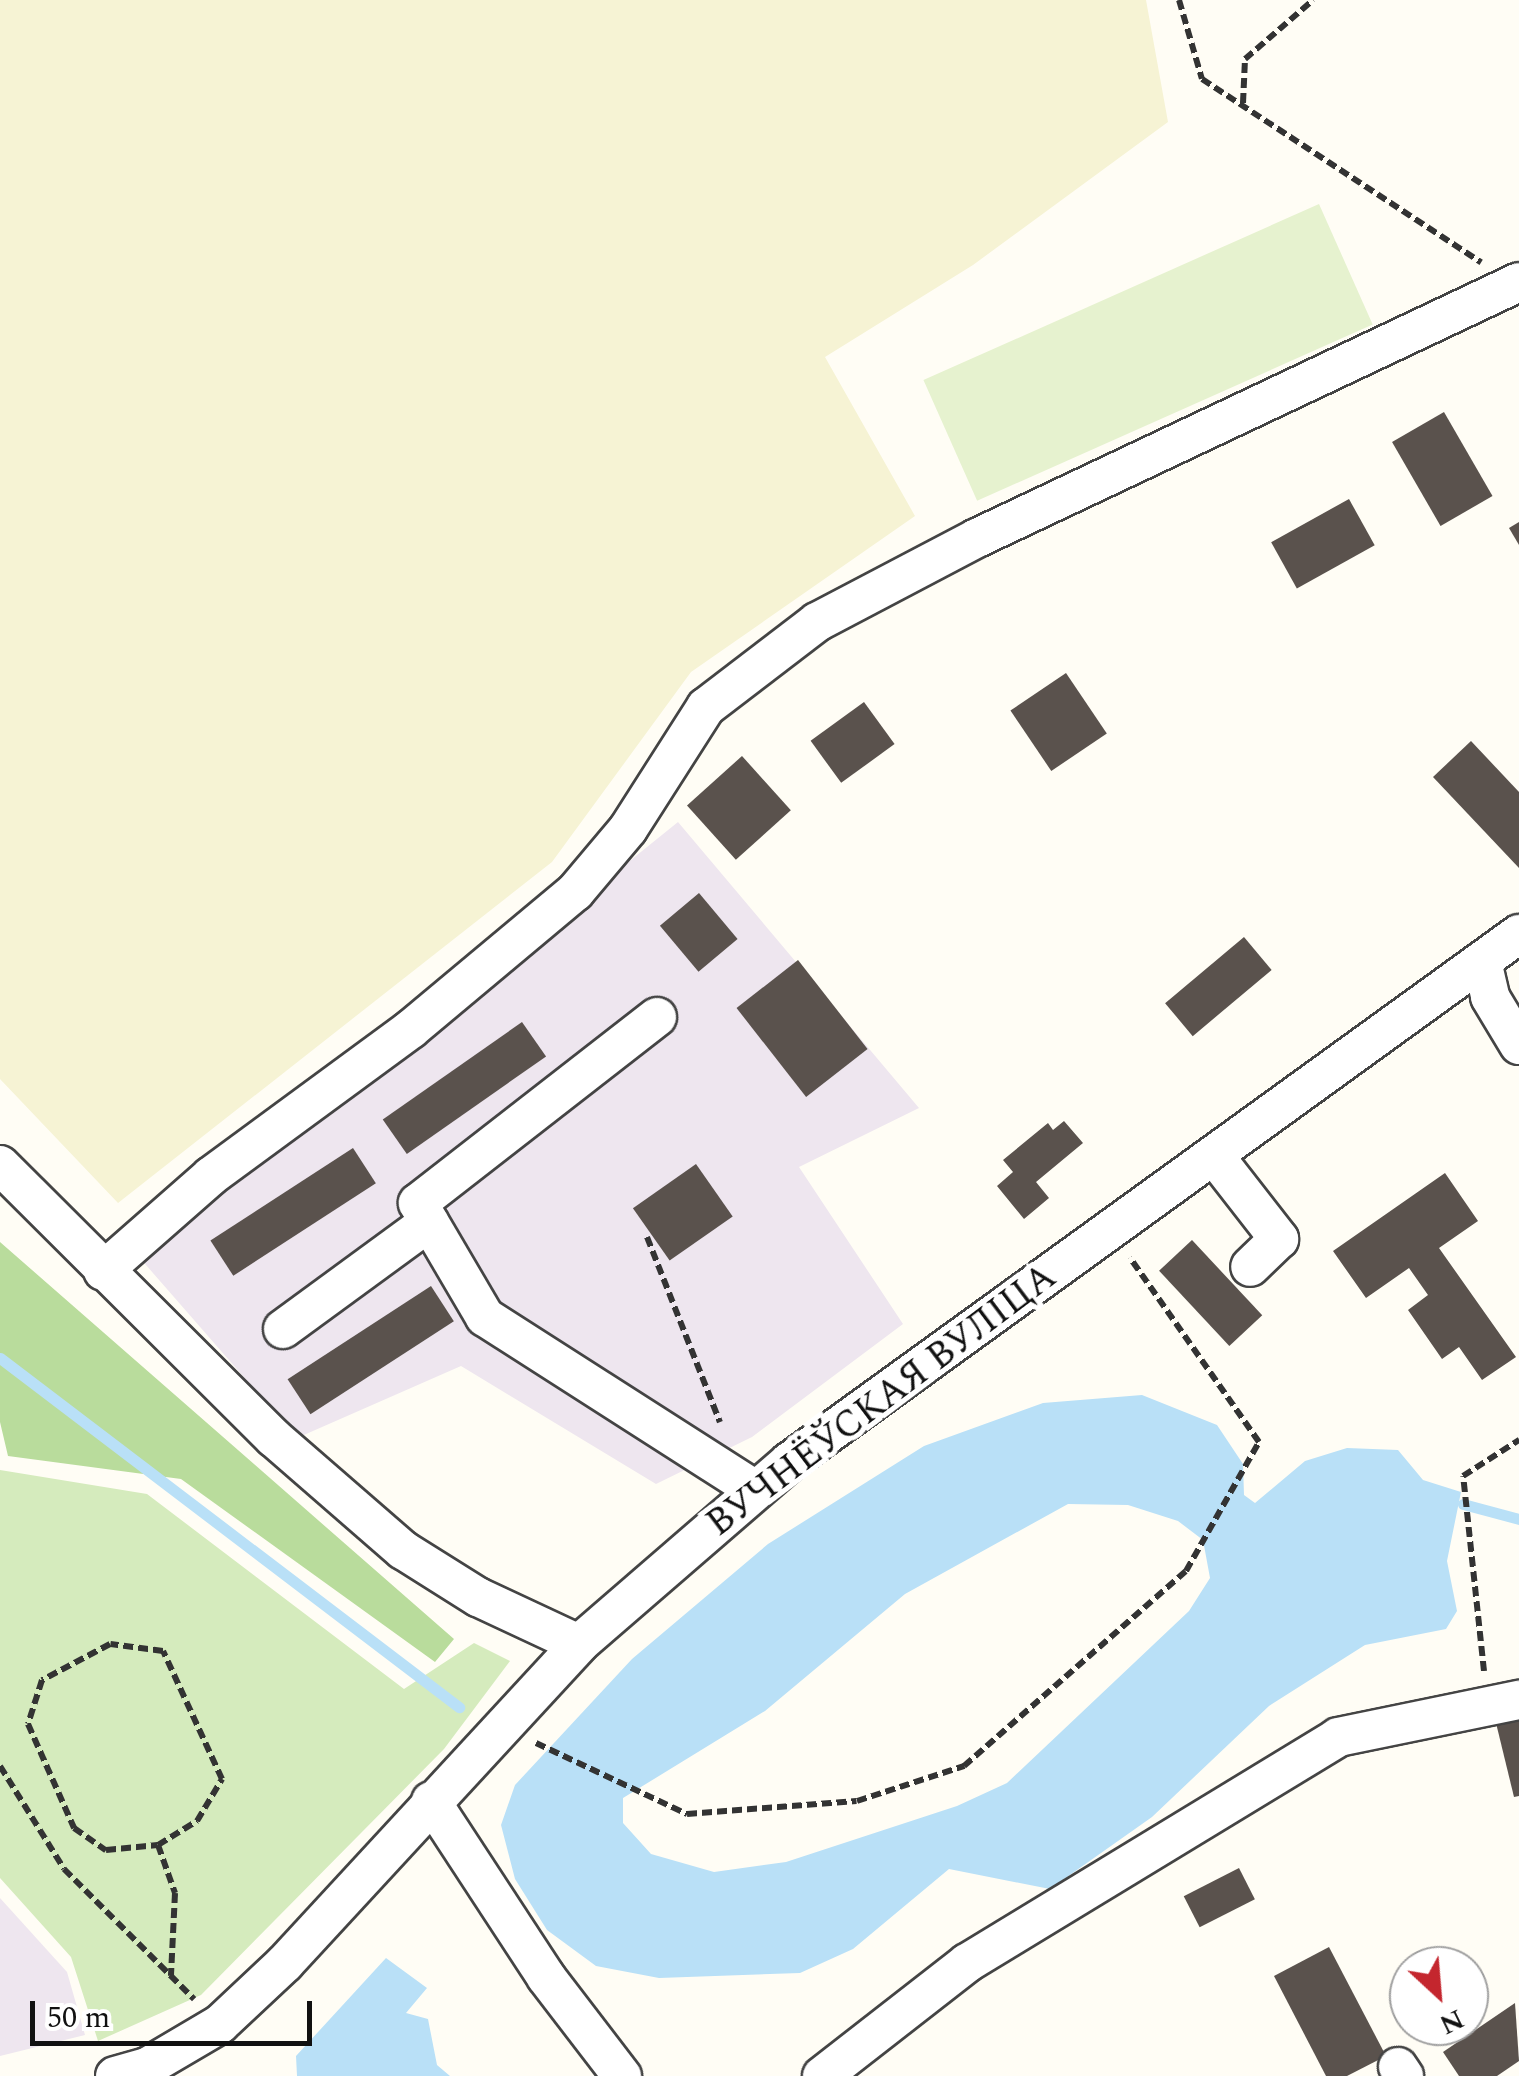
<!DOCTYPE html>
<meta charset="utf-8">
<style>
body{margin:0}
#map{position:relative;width:1519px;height:2076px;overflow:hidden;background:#fffdf5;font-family:Spectral,serif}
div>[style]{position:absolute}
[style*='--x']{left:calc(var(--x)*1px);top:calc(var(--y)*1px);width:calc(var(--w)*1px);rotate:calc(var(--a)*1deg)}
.industrial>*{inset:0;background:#eee6ef}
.farmland>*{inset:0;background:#f6f3d4}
.green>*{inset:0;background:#d5ebbd}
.forest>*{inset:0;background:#b9dc9c}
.pitch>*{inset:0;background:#e6f2cf;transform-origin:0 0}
.water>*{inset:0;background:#b9e0f7}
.stream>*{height:11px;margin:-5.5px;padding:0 5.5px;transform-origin:5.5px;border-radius:5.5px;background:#b9e0f7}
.building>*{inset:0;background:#5a524d;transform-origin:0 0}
.path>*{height:6px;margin-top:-3px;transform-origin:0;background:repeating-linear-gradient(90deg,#333 0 10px,transparent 0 15px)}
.roads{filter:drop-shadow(2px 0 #444) drop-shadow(-2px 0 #444) drop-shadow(0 2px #444) drop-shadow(0 -2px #444)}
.minor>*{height:38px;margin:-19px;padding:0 19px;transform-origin:19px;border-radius:19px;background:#fff}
span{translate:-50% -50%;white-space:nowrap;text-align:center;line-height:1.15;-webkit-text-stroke:10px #fff;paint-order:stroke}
.street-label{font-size:38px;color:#111}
.north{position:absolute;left:1389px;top:1946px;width:100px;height:100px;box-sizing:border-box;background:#fff;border:2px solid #a0a0a0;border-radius:50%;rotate:154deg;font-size:28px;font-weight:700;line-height:40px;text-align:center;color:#111}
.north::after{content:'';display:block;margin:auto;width:35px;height:45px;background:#c4262e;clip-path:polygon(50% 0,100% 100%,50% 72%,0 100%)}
.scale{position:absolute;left:30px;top:2001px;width:282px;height:45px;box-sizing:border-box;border:5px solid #111;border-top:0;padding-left:12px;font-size:30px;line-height:35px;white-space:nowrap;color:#111;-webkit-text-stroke:8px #fff;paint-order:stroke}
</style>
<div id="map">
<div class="industrial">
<i style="clip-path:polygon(678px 822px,919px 1108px,799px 1167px,903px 1324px,752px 1437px,656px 1484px,461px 1366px,297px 1438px,139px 1257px)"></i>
<i style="clip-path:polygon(0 1898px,67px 1972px,85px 2035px,0 2056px)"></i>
</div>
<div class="farmland">
<i style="clip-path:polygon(0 0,1146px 0,1168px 122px,973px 265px,825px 357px,915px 516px,691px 672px,552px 862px,118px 1203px,0 1079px)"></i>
</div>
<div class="green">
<i style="clip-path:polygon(0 1470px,147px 1494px,404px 1689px,474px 1643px,510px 1661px,444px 1749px,201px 1995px,98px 2041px,71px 1957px,0 1878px)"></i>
</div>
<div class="forest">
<i style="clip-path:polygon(0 1242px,454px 1639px,435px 1662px,181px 1479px,8px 1456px,0 1422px)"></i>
</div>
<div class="pitch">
<i style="left:1319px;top:204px;width:132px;height:433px;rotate:66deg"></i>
</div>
<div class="water">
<i style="clip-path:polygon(evenodd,1142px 1395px,1217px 1425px,1243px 1464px,1244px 1495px,1255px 1503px,1305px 1461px,1347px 1448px,1398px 1450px,1423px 1480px,1461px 1492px,1447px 1561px,1457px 1611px,1446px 1629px,1365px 1645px,1269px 1706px,1152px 1817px,1050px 1889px,949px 1869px,853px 1949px,800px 1973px,659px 1978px,596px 1966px,547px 1930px,515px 1879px,501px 1825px,515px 1785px,632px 1659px,768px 1544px,924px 1446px,1043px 1403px,1142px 1395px,1068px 1504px,1128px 1505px,1178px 1521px,1203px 1540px,1210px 1578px,1189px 1611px,1007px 1783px,957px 1806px,786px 1862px,714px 1872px,651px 1854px,623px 1823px,623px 1798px,765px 1711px,905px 1594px,1068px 1504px)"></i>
<i style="clip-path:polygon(386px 1958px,427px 1988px,406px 2013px,428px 2019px,437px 2065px,450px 2076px,297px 2076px,296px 2056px)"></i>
</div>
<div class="stream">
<i style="--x:0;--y:1358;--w:577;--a:37.25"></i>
<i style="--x:1463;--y:1504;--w:58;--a:15"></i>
</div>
<div class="building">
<i style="left:1444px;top:412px;width:97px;height:60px;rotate:60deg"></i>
<i style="left:1349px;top:499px;width:53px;height:89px;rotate:61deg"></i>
<i style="clip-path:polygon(1519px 522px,1519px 545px,1509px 528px)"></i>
<i style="left:1066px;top:673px;width:73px;height:67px;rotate:56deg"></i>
<i style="left:864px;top:702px;width:52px;height:66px;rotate:54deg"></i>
<i style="clip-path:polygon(1471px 741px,1519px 792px,1519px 868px,1433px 777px)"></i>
<i style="left:742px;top:756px;width:73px;height:74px;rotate:48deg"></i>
<i style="left:699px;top:893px;width:60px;height:51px;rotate:50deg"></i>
<i style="left:1244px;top:937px;width:43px;height:103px;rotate:50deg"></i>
<i style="left:798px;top:960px;width:113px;height:78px;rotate:52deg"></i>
<i style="left:522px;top:1022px;width:42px;height:170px;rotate:55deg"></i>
<i style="clip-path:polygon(1064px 1121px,1083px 1143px,1036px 1182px,1049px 1198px,1024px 1219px,997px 1186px,1013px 1172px,1003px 1160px,1048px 1123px,1053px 1130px)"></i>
<i style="left:353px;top:1148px;width:42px;height:170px;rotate:57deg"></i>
<i style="left:696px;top:1164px;width:64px;height:77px;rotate:55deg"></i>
<i style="clip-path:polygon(1445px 1173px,1478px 1221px,1439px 1248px,1516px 1357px,1482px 1380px,1459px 1347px,1442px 1359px,1408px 1310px,1428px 1295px,1409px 1268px,1366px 1298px,1333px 1251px)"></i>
<i style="left:1192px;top:1240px;width:103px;height:45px;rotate:47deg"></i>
<i style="left:431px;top:1286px;width:42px;height:171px;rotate:57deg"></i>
<i style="clip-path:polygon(1519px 1717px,1519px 1796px,1514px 1797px,1496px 1723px)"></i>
<i style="left:1239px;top:1868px;width:35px;height:62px;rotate:63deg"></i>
<i style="clip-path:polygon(1329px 1947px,1386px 2056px,1347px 2076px,1326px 2076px,1274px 1976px)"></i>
<i style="clip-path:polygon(1515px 2003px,1519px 2061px,1497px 2076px,1459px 2076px,1443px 2052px)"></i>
</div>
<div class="path">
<i style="--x:1179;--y:0;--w:82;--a:73.8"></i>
<i style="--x:1202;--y:79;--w:334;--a:33.3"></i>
<i style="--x:1243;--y:103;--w:44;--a:-87.4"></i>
<i style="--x:1245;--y:59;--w:90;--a:-40.9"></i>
<i style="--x:647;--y:1237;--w:199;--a:68.5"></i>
<i style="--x:1484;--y:1671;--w:196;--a:-96.1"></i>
<i style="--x:1463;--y:1476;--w:67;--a:-32.7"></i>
<i style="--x:536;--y:1743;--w:167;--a:25.2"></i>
<i style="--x:687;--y:1814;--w:170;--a:-4.4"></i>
<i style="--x:857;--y:1801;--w:113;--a:-18.1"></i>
<i style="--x:964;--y:1766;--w:295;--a:-41.3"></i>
<i style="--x:1186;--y:1571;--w:148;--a:-60.5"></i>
<i style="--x:1259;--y:1442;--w:225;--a:-125"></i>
<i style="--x:0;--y:1766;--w:121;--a:58.1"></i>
<i style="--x:64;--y:1869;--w:184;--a:45"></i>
<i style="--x:158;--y:1845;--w:46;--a:-31.6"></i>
<i style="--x:197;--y:1821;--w:49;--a:-59.2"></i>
<i style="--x:222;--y:1779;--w:141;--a:-114.7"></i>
<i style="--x:163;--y:1651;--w:53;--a:-172.5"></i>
<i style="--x:110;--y:1644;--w:77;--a:152.1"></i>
<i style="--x:42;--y:1680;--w:46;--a:107.7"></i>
<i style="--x:28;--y:1724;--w:114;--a:66.1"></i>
<i style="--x:74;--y:1828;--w:39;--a:35"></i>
<i style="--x:106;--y:1850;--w:52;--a:-5.5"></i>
<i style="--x:158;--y:1845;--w:51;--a:70.5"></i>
<i style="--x:175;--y:1893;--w:83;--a:92.8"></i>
</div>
<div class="roads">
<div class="minor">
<i style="--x:1482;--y:961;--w:37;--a:77"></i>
<i style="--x:1490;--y:997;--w:56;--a:58.9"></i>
<i style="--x:657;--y:1017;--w:303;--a:142.1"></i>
<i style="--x:418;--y:1203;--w:132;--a:59.6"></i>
<i style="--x:485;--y:1317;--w:321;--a:32.6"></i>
<i style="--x:1216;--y:1158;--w:103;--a:52.1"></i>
<i style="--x:1279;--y:1239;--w:40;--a:136"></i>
<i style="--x:0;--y:1165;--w:387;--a:44.9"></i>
<i style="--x:274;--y:1438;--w:171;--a:41"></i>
<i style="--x:403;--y:1550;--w:89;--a:32.1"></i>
<i style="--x:478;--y:1597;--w:111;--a:25"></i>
<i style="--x:103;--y:1271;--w:144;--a:-41.3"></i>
<i style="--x:211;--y:1176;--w:248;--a:-36.3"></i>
<i style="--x:411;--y:1029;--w:214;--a:-39.9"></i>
<i style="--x:575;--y:892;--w:82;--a:-49.9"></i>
<i style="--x:628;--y:829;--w:145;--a:-57.4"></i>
<i style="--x:706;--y:707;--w:140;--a:-37.4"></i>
<i style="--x:817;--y:622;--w:181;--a:-27.7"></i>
<i style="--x:977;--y:538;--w:599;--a:-25.28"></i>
<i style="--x:283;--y:1329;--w:181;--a:-36.2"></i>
<i style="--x:431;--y:1801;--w:210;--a:56.8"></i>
<i style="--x:546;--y:1977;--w:125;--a:52.5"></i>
<i style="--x:1398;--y:2067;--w:11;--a:56"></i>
<i style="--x:115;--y:2076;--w:33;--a:-16"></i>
<i style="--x:147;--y:2067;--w:85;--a:-30.5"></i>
<i style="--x:220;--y:2024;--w:89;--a:-43.2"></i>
<i style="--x:285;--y:1963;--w:434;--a:-47.3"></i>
<i style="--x:579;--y:1644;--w:278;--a:-40.9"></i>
<i style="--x:789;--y:1462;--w:901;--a:-35.88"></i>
<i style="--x:822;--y:2076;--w:184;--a:-37.9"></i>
<i style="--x:967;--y:1963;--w:434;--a:-31.3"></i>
<i style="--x:1338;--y:1737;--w:185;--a:-11.6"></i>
</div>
</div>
<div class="street-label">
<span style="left:882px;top:1401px;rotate:-37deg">ВУЧНЁЎСКАЯ ВУЛІЦА</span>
</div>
<div class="north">N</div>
<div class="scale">50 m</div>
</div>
